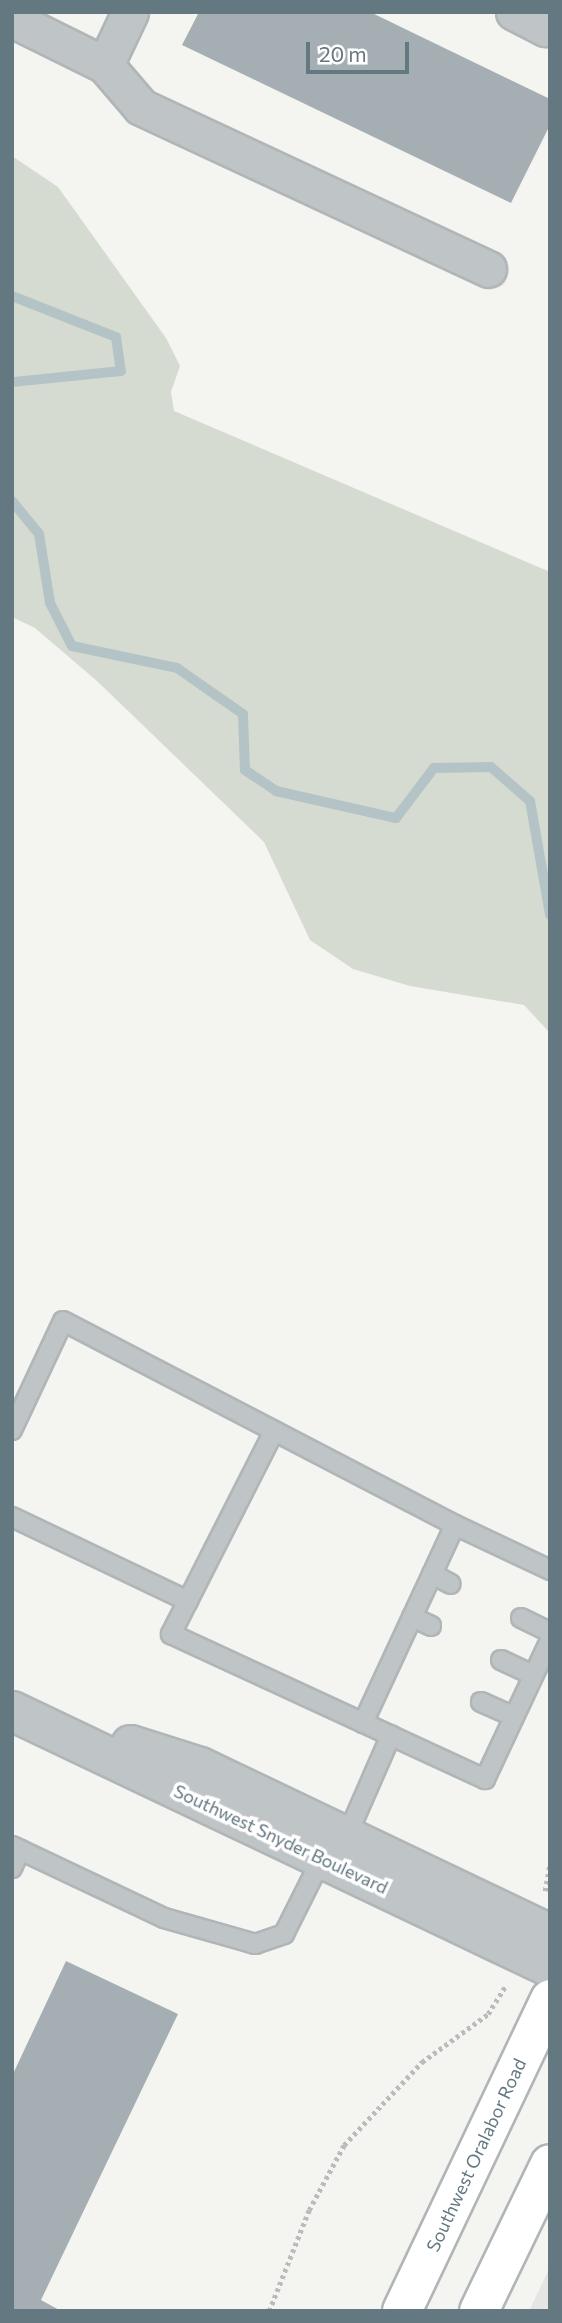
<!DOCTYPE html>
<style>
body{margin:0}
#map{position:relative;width:562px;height:2323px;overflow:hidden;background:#f4f4f0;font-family:Commissioner,sans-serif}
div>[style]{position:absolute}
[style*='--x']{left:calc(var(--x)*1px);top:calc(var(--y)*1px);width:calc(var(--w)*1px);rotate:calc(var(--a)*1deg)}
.built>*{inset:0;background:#e5e5e3}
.green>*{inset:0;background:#d6dbd1}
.stream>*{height:10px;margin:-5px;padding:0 5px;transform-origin:5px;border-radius:5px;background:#b4c4c6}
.building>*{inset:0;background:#a5afb3}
.path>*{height:4.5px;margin-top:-2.25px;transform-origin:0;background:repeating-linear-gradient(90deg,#b9bcbd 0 3.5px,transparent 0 7px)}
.roads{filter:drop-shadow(2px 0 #b0b6b8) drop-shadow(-2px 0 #b0b6b8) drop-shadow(0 2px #b0b6b8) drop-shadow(0 -2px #b0b6b8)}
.service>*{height:18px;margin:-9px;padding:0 9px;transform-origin:9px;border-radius:9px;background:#bfc4c6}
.minor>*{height:35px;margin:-17.5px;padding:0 17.5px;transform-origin:17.5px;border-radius:17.5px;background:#bfc4c6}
.tertiary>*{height:38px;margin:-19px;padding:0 19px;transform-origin:19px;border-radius:19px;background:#bfc4c6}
.primary>*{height:38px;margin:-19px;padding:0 19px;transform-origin:19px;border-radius:19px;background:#fff}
span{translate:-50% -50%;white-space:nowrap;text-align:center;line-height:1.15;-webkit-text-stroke:7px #fff;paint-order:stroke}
.street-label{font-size:18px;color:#637881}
.frame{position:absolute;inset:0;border:14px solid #637881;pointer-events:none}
.scale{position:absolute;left:306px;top:42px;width:103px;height:32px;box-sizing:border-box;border:4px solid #637881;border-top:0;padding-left:9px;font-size:21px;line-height:24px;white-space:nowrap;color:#637881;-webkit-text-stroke:5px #fff;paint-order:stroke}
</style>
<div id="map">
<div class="built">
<i style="clip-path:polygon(550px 2267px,550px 2311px,529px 2311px)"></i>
</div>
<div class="green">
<i style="clip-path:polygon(12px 156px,58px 187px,166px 338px,180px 366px,171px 392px,174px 411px,550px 572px,550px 1033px,524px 1005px,410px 986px,353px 969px,310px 940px,264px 842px,97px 681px,35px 628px,12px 617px)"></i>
</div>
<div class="stream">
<i style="--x:12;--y:296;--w:112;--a:21.5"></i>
<i style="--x:116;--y:337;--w:34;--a:82"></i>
<i style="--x:121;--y:371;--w:110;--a:174.2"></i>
<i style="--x:12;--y:501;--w:43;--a:50.7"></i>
<i style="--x:39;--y:534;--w:70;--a:80.9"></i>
<i style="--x:50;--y:603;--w:48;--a:62.9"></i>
<i style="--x:72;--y:646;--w:107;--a:11.8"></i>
<i style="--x:177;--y:668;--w:80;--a:34.9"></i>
<i style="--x:243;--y:714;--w:56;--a:88"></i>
<i style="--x:245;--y:770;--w:37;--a:34"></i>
<i style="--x:276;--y:791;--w:123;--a:12.7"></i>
<i style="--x:396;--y:818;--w:63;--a:-52.8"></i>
<i style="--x:434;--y:768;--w:57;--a:-1"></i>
<i style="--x:491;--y:767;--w:52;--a:41.1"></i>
<i style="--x:530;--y:801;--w:116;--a:80"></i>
</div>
<div class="building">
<i style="clip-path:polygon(199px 12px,370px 12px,550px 99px,550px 125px,511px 203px,182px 45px)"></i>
<i style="clip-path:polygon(66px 1961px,178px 2014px,41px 2300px,61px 2311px,12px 2311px,12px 2076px)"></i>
</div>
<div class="path">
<i style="--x:545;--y:1891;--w:27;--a:-80"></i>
<i style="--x:269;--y:2311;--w:109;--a:-68.4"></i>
<i style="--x:309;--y:2210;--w:74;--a:-61.7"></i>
<i style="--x:344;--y:2145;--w:114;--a:-46.8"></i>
<i style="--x:422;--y:2062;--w:82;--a:-36"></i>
<i style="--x:488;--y:2014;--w:34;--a:-58"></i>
</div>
<div class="roads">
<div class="service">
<i style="--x:12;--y:1430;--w:120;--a:-64.9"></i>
<i style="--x:63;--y:1321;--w:442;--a:27.5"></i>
<i style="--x:274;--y:1431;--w:228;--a:116.9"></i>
<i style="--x:171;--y:1634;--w:346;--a:24.8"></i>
<i style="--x:485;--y:1779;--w:153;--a:-64.9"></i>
<i style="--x:12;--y:1517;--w:195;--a:25.5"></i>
<i style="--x:432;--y:1574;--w:21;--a:28"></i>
<i style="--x:412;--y:1617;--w:21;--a:25"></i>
<i style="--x:521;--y:1618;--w:32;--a:26"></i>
<i style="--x:501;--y:1660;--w:35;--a:25"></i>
<i style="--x:481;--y:1702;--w:36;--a:24"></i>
<i style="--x:363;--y:1723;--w:218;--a:-65.1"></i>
<i style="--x:455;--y:1525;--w:105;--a:25.3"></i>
<i style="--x:346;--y:1838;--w:112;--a:-66.4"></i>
<i style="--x:12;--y:1846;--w:168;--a:25.3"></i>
<i style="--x:164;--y:1918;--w:95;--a:15.9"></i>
<i style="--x:255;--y:1944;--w:31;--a:-19"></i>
<i style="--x:284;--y:1934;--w:85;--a:-63.4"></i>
<i style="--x:12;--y:1868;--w:20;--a:-66"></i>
</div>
<div class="minor">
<i style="--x:514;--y:12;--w:36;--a:27"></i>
<i style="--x:546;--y:28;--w:8;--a:-60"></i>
<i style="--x:12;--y:19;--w:104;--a:26.3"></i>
<i style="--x:105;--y:65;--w:59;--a:-64.7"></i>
<i style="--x:105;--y:65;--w:55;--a:49.4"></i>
<i style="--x:141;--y:107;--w:383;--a:25"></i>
</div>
<div class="tertiary">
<i style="--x:12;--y:1711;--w:596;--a:25.45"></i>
<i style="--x:131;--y:1745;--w:72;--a:17.7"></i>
<i style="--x:200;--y:1767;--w:388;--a:25.5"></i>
</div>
<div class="primary">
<i style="--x:402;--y:2311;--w:345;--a:-64.6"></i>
<i style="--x:479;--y:2311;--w:163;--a:-64.2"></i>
</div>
</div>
<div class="street-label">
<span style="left:281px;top:1839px;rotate:25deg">Southwest Snyder Boulevard</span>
<span style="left:476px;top:2155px;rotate:-65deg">Southwest Oralabor Road</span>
</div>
<div class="frame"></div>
<div class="scale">20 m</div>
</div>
